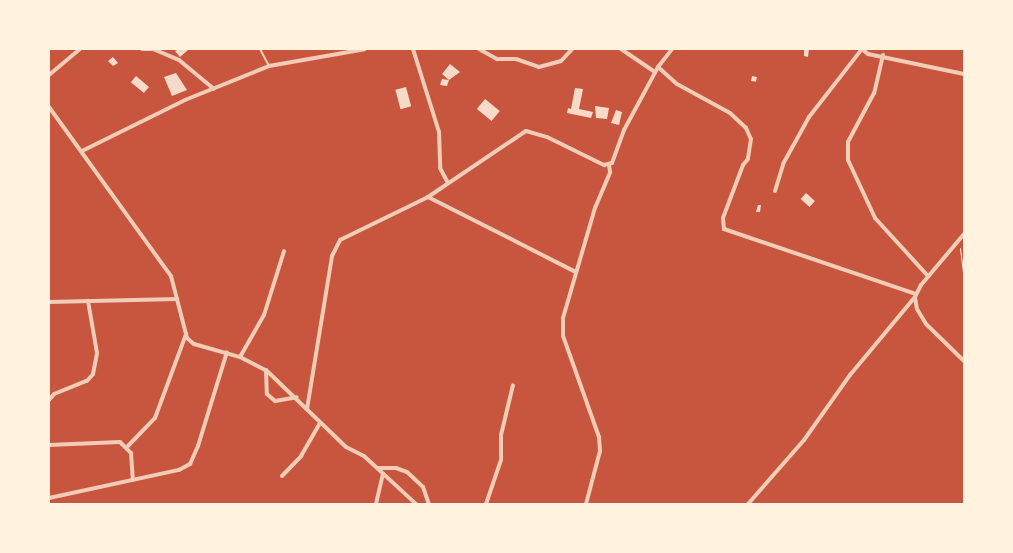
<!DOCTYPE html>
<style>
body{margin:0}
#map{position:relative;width:1013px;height:553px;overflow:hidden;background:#c8553d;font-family:Quicksand,sans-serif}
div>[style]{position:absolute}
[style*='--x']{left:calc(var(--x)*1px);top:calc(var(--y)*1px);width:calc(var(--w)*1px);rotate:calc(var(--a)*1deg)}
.building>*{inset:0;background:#f7dbc8;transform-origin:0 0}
.path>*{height:1px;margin:-0.5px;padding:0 0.5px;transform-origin:0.5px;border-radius:0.5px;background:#fff3e0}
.service>*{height:2px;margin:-1px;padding:0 1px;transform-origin:1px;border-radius:1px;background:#f1ccb7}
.minor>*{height:4px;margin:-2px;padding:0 2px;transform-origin:2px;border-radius:2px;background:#f1ccb7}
span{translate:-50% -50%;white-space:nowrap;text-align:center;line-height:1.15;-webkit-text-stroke:4.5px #fff3e0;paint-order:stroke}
.frame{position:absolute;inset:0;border:50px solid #fff3e0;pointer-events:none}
</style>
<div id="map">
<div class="building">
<i style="clip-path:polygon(179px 49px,187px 49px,188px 50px,180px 57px,175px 51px)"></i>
<i style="clip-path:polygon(804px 49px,809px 49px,808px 57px,804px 56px)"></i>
<i style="clip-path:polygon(113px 57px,118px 63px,113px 66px,108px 61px)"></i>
<i style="clip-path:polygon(450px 64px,460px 72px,449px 80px,442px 74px)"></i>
<i style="clip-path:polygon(176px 73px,187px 90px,172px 96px,164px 77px)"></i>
<i style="left:136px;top:76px;width:17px;height:8px;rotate:40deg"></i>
<i style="left:752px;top:76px;width:5px;height:5px;rotate:11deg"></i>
<i style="clip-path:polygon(442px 79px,449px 80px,447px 86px,440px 85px)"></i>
<i style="left:406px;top:87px;width:20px;height:11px;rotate:75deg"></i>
<i style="clip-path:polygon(575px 88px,583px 89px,579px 109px,593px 112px,591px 118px,567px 113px,568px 108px,571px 109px)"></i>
<i style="left:485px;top:99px;width:19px;height:13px;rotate:39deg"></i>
<i style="clip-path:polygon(595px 106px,609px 108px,607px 119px,596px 118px)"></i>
<i style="clip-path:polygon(616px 110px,622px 112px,619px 125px,611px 123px)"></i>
<i style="left:806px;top:193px;width:12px;height:8px;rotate:42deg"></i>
<i style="clip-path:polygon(758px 205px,761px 205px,760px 212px,756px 212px)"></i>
</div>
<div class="path">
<i style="--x:960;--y:248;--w:31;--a:83"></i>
</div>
<div class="service">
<i style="--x:260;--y:49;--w:19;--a:62"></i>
</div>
<div class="minor">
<i style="--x:142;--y:49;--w:11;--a:0"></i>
<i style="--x:153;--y:49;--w:28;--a:23"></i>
<i style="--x:179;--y:60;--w:45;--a:39.6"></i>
<i style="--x:413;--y:49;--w:87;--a:72.6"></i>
<i style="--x:439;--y:132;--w:36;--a:88"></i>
<i style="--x:440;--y:168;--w:17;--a:62"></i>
<i style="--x:479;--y:49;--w:21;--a:29"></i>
<i style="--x:497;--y:59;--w:19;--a:0"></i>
<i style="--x:516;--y:59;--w:24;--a:19"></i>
<i style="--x:539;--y:67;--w:23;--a:-15"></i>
<i style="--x:561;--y:61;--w:16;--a:-47"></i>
<i style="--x:621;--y:49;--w:41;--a:34.1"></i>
<i style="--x:883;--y:55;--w:39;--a:103"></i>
<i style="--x:874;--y:93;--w:55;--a:118"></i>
<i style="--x:848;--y:142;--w:18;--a:90"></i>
<i style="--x:848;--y:160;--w:64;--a:65"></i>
<i style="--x:875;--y:218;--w:79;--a:47.6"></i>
<i style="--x:658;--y:67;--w:25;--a:42"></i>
<i style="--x:677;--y:84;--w:60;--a:28.7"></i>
<i style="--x:730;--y:113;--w:22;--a:43"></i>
<i style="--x:746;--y:128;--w:12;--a:66"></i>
<i style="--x:751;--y:139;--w:20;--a:99"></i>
<i style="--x:748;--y:159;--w:8;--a:130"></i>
<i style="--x:743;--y:165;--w:57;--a:110.7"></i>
<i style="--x:723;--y:218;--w:11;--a:85"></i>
<i style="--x:724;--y:229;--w:203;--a:18.7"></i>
<i style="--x:49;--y:75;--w:40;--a:-40"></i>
<i style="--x:49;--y:107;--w:208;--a:54.2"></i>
<i style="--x:171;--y:276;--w:64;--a:75.5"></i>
<i style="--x:187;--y:338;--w:9;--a:41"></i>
<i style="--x:194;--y:344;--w:48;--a:15.8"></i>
<i style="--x:240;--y:357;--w:29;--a:27"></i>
<i style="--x:266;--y:370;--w:111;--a:43.9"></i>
<i style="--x:346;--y:447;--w:20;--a:27"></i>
<i style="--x:364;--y:456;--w:71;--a:42.7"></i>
<i style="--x:82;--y:151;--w:115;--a:-26.3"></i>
<i style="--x:185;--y:100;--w:91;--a:-22"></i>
<i style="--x:269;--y:66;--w:97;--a:-10"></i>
<i style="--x:775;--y:191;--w:28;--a:-73"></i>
<i style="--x:783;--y:164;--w:54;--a:-61"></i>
<i style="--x:809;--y:117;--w:86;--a:-52.1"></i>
<i style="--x:862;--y:49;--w:8;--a:40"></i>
<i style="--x:868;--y:54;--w:98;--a:11.8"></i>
<i style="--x:428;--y:197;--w:166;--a:26.9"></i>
<i style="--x:964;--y:234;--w:67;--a:130.1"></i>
<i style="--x:921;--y:285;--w:13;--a:117"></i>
<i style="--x:915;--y:297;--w:12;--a:81"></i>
<i style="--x:917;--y:309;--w:17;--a:59"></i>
<i style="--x:926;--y:324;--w:53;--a:44.2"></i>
<i style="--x:49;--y:302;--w:128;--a:-1.3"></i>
<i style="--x:240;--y:357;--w:48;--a:-60.3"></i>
<i style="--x:264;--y:315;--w:67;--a:-72.6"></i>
<i style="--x:266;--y:370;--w:24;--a:88"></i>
<i style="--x:267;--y:394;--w:11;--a:41"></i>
<i style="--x:275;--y:401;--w:22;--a:-10"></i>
<i style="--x:49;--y:400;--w:8;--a:-50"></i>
<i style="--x:54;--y:394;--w:35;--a:-22"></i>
<i style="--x:87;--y:381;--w:9;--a:-49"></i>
<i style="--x:93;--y:374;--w:21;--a:-79"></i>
<i style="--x:97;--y:353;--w:53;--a:-99.8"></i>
<i style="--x:307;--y:409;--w:155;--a:-80.7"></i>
<i style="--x:332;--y:256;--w:18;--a:-63"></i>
<i style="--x:340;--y:240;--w:98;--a:-26"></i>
<i style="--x:428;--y:197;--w:118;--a:-34"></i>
<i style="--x:526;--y:131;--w:22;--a:16"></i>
<i style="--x:547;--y:137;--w:64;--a:26.2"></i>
<i style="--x:604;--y:165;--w:8;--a:-14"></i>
<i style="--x:612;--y:163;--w:35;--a:-70"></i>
<i style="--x:624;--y:130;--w:72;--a:-61.6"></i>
<i style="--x:658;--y:67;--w:23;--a:-52"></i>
<i style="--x:49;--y:445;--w:71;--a:-2.4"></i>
<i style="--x:120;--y:442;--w:16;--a:45"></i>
<i style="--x:131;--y:453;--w:27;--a:86"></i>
<i style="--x:127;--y:447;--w:40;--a:-46"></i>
<i style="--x:155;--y:418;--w:90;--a:-69.7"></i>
<i style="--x:378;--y:468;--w:18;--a:0"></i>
<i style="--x:396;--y:468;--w:12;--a:20"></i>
<i style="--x:407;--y:472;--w:22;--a:43"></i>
<i style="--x:423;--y:487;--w:18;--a:71"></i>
<i style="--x:282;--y:476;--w:28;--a:-46"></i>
<i style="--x:301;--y:456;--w:38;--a:-60"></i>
<i style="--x:49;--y:498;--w:133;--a:-12.2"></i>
<i style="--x:179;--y:470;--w:13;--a:-29"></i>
<i style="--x:190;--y:464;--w:20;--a:-66"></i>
<i style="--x:198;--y:446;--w:98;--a:-72.9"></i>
<i style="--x:376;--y:504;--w:31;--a:-77"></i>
<i style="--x:486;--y:504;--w:46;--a:-71.2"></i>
<i style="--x:501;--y:460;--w:25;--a:-90"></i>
<i style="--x:501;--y:435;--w:51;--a:-76.5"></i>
<i style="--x:586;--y:504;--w:55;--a:-75.2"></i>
<i style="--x:600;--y:451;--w:14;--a:-94"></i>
<i style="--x:599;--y:437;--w:107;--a:-109.6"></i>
<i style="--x:563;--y:336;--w:18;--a:-90"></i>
<i style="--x:563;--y:318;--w:115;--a:-73.8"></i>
<i style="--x:595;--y:208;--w:39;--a:-67"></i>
<i style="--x:610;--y:172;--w:7;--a:-98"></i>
<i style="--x:748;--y:504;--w:85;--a:-48.8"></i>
<i style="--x:804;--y:440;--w:80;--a:-54.7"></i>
<i style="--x:850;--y:375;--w:102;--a:-50.2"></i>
</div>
<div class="frame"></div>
</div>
